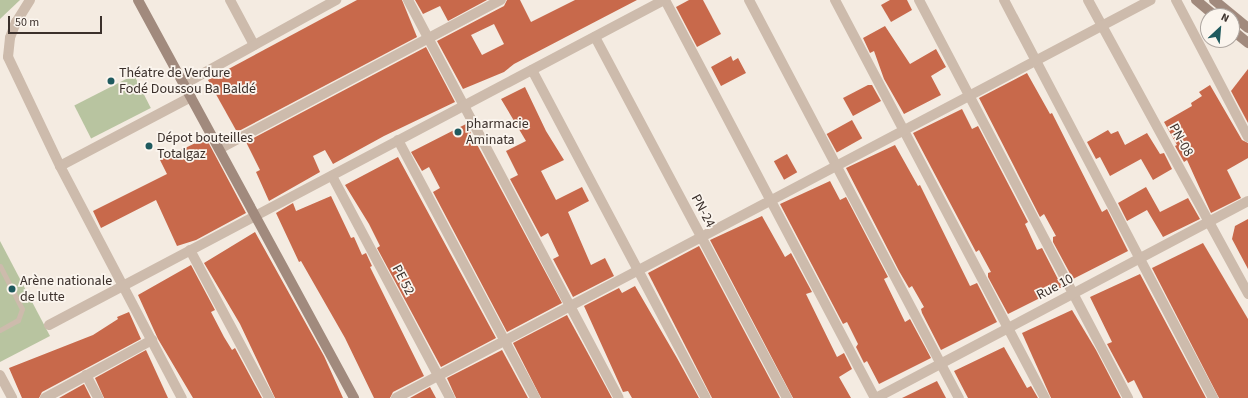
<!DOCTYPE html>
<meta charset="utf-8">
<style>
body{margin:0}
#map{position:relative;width:1248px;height:398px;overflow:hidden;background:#f4ebe1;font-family:"Source Sans 3",sans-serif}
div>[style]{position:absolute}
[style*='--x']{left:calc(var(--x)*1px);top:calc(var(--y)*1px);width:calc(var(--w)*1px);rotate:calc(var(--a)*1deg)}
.green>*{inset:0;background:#b8c4a0;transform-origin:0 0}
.building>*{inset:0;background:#c8694b;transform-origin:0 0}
.lane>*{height:5px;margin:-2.5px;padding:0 2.5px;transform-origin:2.5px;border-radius:2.5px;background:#cdbbac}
.street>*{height:10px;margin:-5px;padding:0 5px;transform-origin:5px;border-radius:5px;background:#cdbbac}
.secondary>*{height:10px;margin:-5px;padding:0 5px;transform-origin:5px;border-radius:5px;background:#a18a7d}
.dots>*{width:11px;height:11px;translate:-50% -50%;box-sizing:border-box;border:2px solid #fbf5ee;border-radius:50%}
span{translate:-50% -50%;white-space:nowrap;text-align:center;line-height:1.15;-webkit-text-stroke:3.5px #fbf5ee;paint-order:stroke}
.poi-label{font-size:14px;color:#3b302b}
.left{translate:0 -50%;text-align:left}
.street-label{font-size:14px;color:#3b302b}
.north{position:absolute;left:1200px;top:8px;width:40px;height:40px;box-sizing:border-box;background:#fbf5ee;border:1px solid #aea6a0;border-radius:50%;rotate:26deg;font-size:11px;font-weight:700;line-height:16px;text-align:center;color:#3b302b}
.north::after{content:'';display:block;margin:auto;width:14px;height:18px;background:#1f5a5e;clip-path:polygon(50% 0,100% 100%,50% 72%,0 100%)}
.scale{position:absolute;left:8px;top:16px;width:94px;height:18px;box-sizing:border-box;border:2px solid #3b302b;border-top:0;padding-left:5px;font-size:12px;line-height:14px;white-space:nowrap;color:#3b302b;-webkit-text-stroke:3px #fbf5ee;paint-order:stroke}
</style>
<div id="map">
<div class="green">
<i style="clip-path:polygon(0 0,20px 0,0 19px)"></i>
<i style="left:134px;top:75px;width:37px;height:67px;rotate:63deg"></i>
<i style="clip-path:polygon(0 241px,50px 336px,0 362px)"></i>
</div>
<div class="building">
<i style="clip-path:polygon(357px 0,402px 0,417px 37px,237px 132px,208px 80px)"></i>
<i style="clip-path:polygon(415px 0,487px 0,448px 21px,440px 6px,423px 14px)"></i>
<i style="clip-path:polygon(evenodd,507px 0,520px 0,531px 22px,575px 0,637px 0,514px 64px,504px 72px,463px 89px,437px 41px,504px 6px,507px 0,494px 24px,504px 44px,482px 55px,471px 35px,494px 24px)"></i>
<i style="clip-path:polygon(689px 0,703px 0,721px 34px,697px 47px,676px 7px)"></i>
<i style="clip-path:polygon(890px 0,907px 0,912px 10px,891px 22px,881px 5px)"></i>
<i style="clip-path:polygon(885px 26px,910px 64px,936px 49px,946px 67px,931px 76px,941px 95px,904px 114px,884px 79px,874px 51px,870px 53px,863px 38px)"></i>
<i style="clip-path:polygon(426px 47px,455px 102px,384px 136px,333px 164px,325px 150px,313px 156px,320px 172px,269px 201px,256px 172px,260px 170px,246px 142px)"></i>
<i style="clip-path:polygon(731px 56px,733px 61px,738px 58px,746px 73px,721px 86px,711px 67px)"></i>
<i style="clip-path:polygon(1248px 69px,1248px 123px,1231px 91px)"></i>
<i style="clip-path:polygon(1027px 73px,1050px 114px,1052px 113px,1102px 212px,1107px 209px,1128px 251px,1073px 279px,1053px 242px,1053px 237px,1056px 236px,1044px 214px,1040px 217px,979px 98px)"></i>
<i style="clip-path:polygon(868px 85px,872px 85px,881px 101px,853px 116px,843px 98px)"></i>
<i style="clip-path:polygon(1210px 85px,1242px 140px,1248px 143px,1248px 158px,1227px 170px,1241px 198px,1211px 213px,1187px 160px,1184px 162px,1175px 146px,1177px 145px,1164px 122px,1192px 106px,1191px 103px,1202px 96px,1199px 92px)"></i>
<i style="clip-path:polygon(525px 87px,546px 131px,564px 160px,541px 171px,556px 200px,582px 187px,589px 201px,568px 212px,591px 265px,605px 258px,614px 276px,573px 297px,553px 259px,559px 256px,548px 233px,541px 237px,510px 179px,518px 175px,506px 151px,526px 141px,501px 99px)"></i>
<i style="clip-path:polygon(962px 109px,972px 129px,978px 126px,1028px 222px,1025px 224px,1037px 250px,1042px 248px,1062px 287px,1008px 314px,988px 277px,988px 273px,991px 272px,979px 250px,976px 252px,913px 133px)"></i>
<i style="left:852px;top:120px;width:21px;height:29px;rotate:61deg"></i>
<i style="clip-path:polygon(466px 124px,562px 303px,507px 332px,433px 192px,440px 188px,429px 167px,422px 171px,411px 152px)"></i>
<i style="clip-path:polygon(1108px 130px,1111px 134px,1118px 131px,1125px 145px,1147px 133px,1160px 154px,1164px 153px,1172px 169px,1153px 180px,1141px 159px,1110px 176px,1100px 157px,1096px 159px,1087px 142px)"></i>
<i style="clip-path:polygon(206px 138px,246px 213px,196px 240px,177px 246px,156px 200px,101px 228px,93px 211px,167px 174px,160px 160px)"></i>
<i style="clip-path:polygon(895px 145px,918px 186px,920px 185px,970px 286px,977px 283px,997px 322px,941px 350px,922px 313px,921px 309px,924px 307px,912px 286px,909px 288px,899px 271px,846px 168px)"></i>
<i style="left:787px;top:154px;width:21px;height:15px;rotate:61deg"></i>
<i style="clip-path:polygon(398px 157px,496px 338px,441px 367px,377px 248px,380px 246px,369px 224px,345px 185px)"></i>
<i style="clip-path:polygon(830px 181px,840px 200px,846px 197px,888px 277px,884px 279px,905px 322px,910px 319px,931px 358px,879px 384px,867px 361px,864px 363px,856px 347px,858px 344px,847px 322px,843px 324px,780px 204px)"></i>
<i style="clip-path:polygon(1146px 187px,1160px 212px,1188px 198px,1200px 219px,1163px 237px,1147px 210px,1127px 221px,1118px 203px)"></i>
<i style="clip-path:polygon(331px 196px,351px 238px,354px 237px,362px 255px,366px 253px,372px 266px,370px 267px,424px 376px,393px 392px,390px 398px,374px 398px,345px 338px,301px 261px,299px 262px,276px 213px,293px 203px,296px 211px)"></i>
<i style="clip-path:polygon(762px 216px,785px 257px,791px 253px,812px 292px,806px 294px,837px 357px,844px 353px,852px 369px,839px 377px,851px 398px,793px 398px,710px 240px)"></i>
<i style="clip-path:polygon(1248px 219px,1248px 269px,1232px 239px,1235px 226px)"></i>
<i style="clip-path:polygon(255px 232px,324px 356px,343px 398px,275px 398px,240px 324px,204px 263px)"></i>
<i style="clip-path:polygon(1203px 243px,1248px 319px,1248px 398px,1219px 398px,1152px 268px)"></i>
<i style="clip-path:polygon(699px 246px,780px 398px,712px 398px,648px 273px)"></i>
<i style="clip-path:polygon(191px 265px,215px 310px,211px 312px,224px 337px,232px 350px,235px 348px,262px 398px,193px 398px,158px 339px,138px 295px)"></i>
<i style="clip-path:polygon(1140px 274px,1206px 398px,1143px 398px,1134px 380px,1128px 383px,1107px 344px,1112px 342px,1090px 297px)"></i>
<i style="clip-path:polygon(635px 286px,677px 358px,699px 398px,632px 398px,628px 391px,623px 392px,584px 306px,619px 288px,622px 293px)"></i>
<i style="clip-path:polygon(1072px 310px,1096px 350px,1121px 398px,1051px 398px,1022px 333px)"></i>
<i style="clip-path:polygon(129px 312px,141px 339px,42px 392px,39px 398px,22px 398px,9px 368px,93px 335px,118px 319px,117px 317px)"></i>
<i style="clip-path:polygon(567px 315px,591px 359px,612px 398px,541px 398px,513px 343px)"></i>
<i style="clip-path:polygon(1004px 347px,1027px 388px,1031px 386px,1038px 398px,968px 398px,954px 371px)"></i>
<i style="clip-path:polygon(146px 350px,168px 398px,104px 398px,95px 378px)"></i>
<i style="clip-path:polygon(502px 350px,528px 398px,456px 398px,447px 378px)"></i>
<i style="clip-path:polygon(937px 381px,946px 398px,902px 398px)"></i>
<i style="clip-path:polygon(84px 384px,91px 398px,59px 398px)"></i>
<i style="clip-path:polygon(430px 387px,436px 398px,410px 398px)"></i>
</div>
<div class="lane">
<i style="--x:0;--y:266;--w:48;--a:62.9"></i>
<i style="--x:22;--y:309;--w:12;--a:110"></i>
<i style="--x:18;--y:320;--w:21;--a:151"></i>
</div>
<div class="street">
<i style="--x:30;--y:0;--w:26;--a:122"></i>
<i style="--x:16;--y:22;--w:17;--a:111"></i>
<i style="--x:10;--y:38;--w:19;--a:96"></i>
<i style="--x:8;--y:57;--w:121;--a:64.5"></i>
<i style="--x:60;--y:166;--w:262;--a:62.3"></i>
<i style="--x:230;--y:0;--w:51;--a:61.9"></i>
<i style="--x:408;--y:0;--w:450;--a:62.1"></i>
<i style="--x:665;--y:0;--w:450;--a:62.2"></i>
<i style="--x:749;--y:0;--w:450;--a:62.2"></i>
<i style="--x:835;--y:0;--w:450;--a:62.2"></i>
<i style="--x:919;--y:0;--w:450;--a:62.3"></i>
<i style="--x:1004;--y:0;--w:450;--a:62.3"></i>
<i style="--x:1088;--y:0;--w:335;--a:61.4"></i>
<i style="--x:1176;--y:0;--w:155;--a:62.3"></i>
<i style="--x:595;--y:37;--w:409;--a:62"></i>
<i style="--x:532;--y:70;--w:371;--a:62.1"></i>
<i style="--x:184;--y:84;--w:174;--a:-28.9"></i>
<i style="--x:398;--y:140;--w:292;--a:62"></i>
<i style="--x:219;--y:149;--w:319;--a:-27.9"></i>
<i style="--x:60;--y:166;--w:148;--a:-27.8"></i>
<i style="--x:332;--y:176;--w:251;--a:62"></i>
<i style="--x:190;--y:250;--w:168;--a:61.9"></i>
<i style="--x:49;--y:325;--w:696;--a:-27.85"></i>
<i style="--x:0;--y:375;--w:26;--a:62"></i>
<i style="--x:86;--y:375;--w:26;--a:62"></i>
<i style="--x:45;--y:398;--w:122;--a:-28.5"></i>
<i style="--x:396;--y:398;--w:853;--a:-27.8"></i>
<i style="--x:876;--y:398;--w:421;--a:-27.9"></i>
</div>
<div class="secondary">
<i style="--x:138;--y:0;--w:453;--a:61.5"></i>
<i style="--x:1196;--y:0;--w:25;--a:40"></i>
<i style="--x:1214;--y:0;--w:44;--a:39.5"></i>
<i style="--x:1232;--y:30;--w:21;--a:39"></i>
</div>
<div class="dots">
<i style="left:111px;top:81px;background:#1f5a5e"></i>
<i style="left:458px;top:132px;background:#1f5a5e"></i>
<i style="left:149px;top:146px;background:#1f5a5e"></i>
<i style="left:12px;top:289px;background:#1f5a5e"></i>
</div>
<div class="poi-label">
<span class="left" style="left:119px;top:81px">Théatre de Verdure<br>Fodé Doussou Ba Baldé</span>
<span class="left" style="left:466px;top:132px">pharmacie<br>Aminata</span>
<span class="left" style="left:157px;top:146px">Dépot bouteilles<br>Totalgaz</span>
<span class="left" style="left:20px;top:289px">Arène nationale<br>de lutte</span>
</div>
<div class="street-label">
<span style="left:1181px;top:140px;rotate:61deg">PN-08</span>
<span style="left:703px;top:211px;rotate:62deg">PN-24</span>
<span style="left:403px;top:280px;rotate:62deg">PE 52</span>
<span style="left:1055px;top:287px;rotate:-28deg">Rue 10</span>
</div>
<div class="north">N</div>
<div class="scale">50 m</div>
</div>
